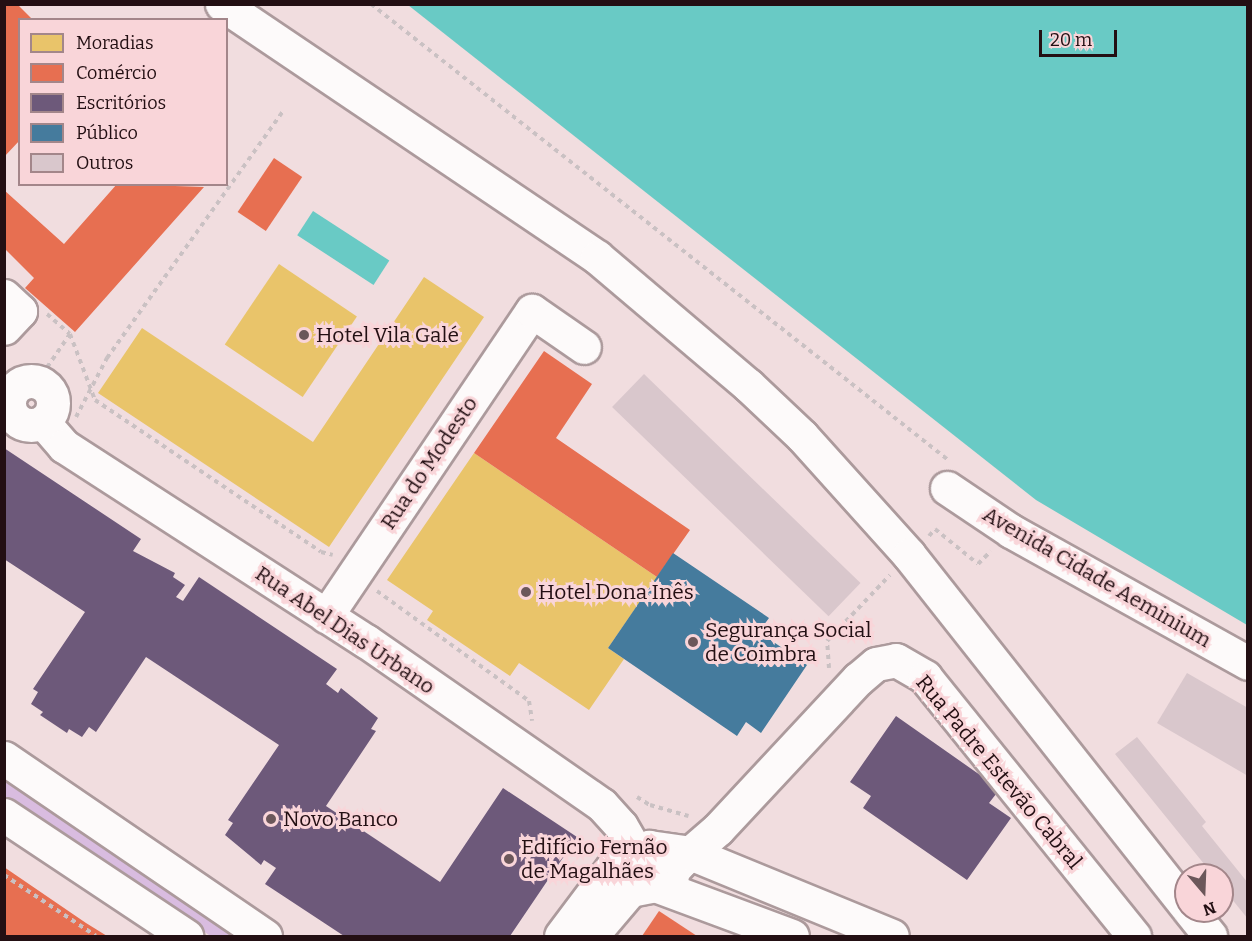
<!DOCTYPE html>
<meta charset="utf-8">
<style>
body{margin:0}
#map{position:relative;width:1252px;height:941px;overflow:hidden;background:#f1dddf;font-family:Bitter,serif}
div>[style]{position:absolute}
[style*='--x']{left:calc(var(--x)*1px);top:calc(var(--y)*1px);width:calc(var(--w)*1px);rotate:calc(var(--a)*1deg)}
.green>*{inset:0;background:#d9bce0;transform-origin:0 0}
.water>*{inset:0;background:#69cac5;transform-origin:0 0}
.homes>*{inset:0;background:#e9c46a;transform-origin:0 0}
.shops>*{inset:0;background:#e76f51;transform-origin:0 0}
.offices>*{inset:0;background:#6d597a}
.public>*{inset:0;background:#457b9d}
.building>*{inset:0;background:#d9c7cc;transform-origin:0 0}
.path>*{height:4px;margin-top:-2px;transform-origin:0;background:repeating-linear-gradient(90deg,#cac1c3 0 4.5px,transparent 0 9px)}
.roads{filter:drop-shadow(2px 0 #ac9a9c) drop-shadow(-2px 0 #ac9a9c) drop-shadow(0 2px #ac9a9c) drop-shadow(0 -2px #ac9a9c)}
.minor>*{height:33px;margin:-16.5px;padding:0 16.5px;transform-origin:16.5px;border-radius:16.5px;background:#fdfafa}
.minor>.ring{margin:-16.5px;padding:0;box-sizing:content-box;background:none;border:33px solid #fdfafa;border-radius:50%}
.major>*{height:33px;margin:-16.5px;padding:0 16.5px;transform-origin:16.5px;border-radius:16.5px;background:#fdfafa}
.highway>*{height:33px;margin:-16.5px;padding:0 16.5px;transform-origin:16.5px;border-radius:16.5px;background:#fdfafa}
.dots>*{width:16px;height:16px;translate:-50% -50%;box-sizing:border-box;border:3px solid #f9d5d9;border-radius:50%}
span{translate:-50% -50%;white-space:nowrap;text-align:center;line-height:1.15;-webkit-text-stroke:6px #f9d5d9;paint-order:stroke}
.poi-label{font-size:21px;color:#230f13}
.left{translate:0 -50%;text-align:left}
.street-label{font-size:21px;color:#230f13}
.frame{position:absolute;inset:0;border:6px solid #230f13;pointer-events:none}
.legend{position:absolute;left:18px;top:18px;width:210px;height:168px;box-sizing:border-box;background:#f9d5d9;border:2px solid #a3868a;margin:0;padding:8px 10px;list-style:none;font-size:18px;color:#230f13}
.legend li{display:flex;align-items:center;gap:12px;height:30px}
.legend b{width:30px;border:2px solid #a3868a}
.north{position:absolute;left:1174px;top:863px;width:60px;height:60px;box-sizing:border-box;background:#f9d5d9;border:2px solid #a3868a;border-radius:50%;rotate:161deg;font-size:16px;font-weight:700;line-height:24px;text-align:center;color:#230f13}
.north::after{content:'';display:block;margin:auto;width:21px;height:27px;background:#6b575a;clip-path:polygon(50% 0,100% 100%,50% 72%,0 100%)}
.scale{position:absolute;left:1039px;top:30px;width:78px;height:27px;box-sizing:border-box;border:3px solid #230f13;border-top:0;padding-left:8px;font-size:18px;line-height:21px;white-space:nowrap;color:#230f13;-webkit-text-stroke:4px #f9d5d9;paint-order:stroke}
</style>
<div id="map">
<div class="green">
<i style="left:4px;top:781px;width:277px;height:13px;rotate:34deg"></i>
</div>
<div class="water">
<i style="clip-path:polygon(408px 5px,1247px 5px,1247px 625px,1036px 500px)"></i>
<i style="left:313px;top:211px;width:91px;height:29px;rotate:33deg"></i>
</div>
<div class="homes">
<i style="left:279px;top:264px;width:94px;height:97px;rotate:34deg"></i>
<i style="clip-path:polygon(424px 277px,484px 317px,329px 547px,98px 393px,142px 328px,313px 442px)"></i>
<i style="clip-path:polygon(474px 453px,657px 577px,608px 648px,624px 659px,589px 710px,519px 663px,510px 676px,427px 620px,433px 611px,387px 580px)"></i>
</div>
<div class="shops">
<i style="clip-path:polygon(4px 4px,17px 4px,33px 20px,20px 20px,20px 140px,4px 157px)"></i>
<i style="left:274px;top:158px;width:34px;height:65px;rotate:34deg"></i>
<i style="clip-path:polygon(117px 184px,204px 187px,75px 332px,25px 288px,34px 278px,4px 248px,4px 190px,64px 244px)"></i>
<i style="clip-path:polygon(544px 351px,592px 384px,556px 438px,690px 530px,657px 577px,474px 453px)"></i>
<i style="clip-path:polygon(4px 867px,86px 923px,107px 936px,4px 936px)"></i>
<i style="clip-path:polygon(659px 911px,697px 936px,642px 936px)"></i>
</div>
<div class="offices">
<i style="clip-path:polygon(4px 448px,141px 539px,133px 551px,175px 573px,173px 577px,185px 585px,176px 597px,183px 601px,199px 577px,337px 669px,326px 684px,338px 693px,341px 688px,378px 718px,371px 729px,376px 731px,326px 806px,440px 882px,503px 788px,577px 837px,510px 936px,344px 936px,265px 884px,276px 868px,264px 860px,261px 865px,225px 835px,233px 823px,228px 820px,279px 745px,146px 657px,96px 732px,89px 727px,82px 737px,69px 729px,67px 733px,40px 715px,43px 712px,31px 704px,38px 692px,33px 689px,85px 612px,4px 559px)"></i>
<i style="clip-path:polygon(896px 716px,1000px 789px,989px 803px,1011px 818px,967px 880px,863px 808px,871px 796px,850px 782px)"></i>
</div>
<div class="public">
<i style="clip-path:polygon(673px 553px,769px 618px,759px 632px,807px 665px,761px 733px,746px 722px,737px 736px,608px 648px)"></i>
</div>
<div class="building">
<i style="left:644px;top:374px;width:301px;height:46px;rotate:44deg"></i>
<i style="clip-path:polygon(1187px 673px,1248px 708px,1248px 776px,1157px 723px)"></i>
<i style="clip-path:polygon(1137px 737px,1206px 822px,1202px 826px,1248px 883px,1248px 919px,1222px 887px,1222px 875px,1213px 875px,1115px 754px)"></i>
</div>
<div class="path">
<i style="--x:371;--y:4;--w:734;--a:38.31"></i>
<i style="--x:47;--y:314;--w:30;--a:41"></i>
<i style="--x:70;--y:334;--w:71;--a:69.3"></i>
<i style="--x:95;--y:400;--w:272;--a:33.9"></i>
<i style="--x:321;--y:552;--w:12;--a:14"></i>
<i style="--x:37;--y:382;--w:58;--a:-55.5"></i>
<i style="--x:76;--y:417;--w:67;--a:-62.3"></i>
<i style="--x:107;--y:358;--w:305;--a:-54.5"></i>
<i style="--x:929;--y:536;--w:9;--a:-49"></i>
<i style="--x:935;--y:529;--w:55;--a:39.1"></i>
<i style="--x:978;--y:564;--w:18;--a:-45"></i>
<i style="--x:377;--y:591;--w:188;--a:35.9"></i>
<i style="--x:529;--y:701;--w:20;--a:81"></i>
<i style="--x:829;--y:668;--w:27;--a:-94"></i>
<i style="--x:827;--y:641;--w:91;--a:-46.3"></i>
<i style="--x:637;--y:797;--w:15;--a:32"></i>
<i style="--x:650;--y:805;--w:40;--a:16"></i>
<i style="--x:4;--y:875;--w:110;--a:33.5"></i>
</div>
<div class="roads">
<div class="minor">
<i style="--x:222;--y:4;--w:452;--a:34"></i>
<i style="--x:597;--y:257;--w:198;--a:40.3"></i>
<i style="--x:748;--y:385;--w:74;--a:43.4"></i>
<i style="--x:802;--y:436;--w:160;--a:48"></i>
<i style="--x:909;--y:555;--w:447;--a:51.7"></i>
<i style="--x:4;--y:296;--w:22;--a:43"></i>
<i style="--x:20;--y:311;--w:23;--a:133"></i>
<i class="ring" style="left:9px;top:381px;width:11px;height:11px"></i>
<i style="--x:43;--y:422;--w:32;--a:49"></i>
<i style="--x:64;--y:446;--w:359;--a:32.9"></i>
<i style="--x:366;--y:641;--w:287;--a:34.8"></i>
<i style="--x:602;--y:805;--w:28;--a:48"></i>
<i style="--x:621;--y:826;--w:39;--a:60"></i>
<i style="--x:641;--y:860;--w:26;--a:92"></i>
<i style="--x:947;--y:488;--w:77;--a:33.9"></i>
<i style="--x:1011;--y:531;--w:271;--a:29.1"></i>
<i style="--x:326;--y:616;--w:368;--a:-56"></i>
<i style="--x:532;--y:311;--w:63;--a:34.7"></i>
<i style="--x:671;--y:889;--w:18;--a:-87"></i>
<i style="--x:672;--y:871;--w:13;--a:-48"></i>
<i style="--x:681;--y:861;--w:49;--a:-40.9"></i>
<i style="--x:718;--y:829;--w:205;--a:-47"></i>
<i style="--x:858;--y:679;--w:23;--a:-40"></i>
<i style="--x:876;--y:664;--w:20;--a:-11"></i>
<i style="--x:896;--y:660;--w:34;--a:30"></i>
<i style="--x:925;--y:677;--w:333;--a:51.1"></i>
<i style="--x:1190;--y:911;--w:32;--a:51"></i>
<i style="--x:591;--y:936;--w:60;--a:-49.7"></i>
<i style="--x:630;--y:890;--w:25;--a:-11"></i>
<i style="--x:655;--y:885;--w:146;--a:20.4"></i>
</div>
<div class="major">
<i style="--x:4;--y:758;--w:316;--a:34.3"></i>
<i style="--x:4;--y:815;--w:219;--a:33.6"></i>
<i style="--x:561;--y:936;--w:85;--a:-53.1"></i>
<i style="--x:612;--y:868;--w:17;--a:-40"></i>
<i style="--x:625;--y:857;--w:26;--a:-23"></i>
<i style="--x:649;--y:847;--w:41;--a:8.3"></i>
</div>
<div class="highway">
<i style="--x:690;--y:853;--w:218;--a:22.3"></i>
</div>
</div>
<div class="dots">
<i style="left:304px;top:335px;background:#6b575a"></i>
<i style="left:526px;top:592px;background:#6b575a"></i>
<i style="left:693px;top:642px;background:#6b575a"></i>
<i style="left:271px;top:819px;background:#6b575a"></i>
<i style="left:509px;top:859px;background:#6b575a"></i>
</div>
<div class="poi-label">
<span class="left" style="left:316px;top:335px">Hotel Vila Galé</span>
<span class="left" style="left:538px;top:592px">Hotel Dona Inês</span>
<span class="left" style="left:705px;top:642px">Segurança Social<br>de Coimbra</span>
<span class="left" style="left:283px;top:819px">Novo Banco</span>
<span class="left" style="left:521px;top:859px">Edifício Fernão<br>de Magalhães</span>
</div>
<div class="street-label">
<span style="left:429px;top:463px;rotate:-56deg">Rua do Modesto</span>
<span style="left:1097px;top:577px;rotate:30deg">Avenida Cidade Aeminium</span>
<span style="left:345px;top:630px;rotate:34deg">Rua Abel Dias Urbano</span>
<span style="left:999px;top:772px;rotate:50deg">Rua Padre Estevão Cabral</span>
</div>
<div class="frame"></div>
<ul class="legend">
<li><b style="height:16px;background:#e9c46a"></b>Moradias</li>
<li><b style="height:16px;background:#e76f51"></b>Comércio</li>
<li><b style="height:16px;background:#6d597a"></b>Escritórios</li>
<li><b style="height:16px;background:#457b9d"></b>Público</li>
<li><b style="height:16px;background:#d9c7cc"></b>Outros</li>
</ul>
<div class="north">N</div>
<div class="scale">20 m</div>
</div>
